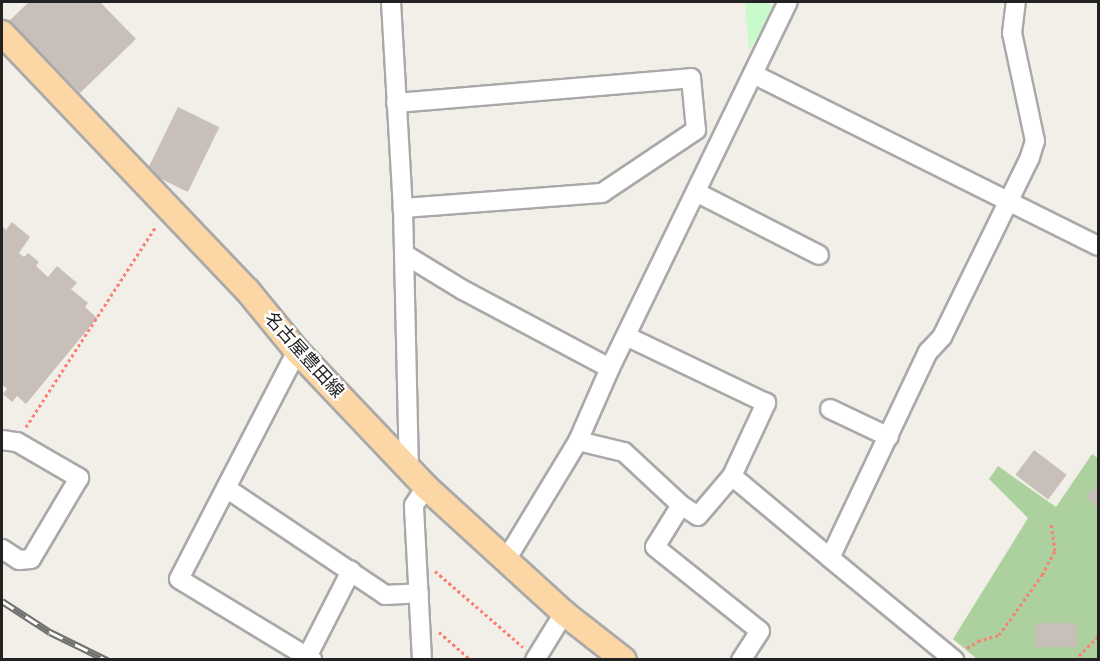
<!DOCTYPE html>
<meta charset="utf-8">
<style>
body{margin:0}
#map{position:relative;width:1100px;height:661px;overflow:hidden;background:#f2efe9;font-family:Karla,"Noto Sans JP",sans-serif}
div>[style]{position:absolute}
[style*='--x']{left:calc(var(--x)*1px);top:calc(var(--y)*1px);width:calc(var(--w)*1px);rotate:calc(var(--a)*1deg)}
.forest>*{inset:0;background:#add19e}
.park>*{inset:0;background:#c8facc}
.building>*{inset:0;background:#c7bfb8;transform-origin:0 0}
.path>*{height:3px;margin-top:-1.5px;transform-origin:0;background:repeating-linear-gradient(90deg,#fa8072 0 3px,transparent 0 6px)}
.roads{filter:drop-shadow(2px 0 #a9a9a9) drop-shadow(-2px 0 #a9a9a9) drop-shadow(0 2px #a9a9a9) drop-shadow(0 -2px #a9a9a9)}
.minor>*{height:18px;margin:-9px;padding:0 9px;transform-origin:9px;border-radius:9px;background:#fff}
.major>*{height:24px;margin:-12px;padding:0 12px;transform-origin:12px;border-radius:12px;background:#fcd6a4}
.rail>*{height:7px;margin-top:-3.5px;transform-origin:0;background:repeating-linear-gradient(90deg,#fff 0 14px,#707070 0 28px);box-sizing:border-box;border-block:2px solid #707070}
span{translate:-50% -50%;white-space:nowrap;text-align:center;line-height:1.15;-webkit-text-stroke:4.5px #fff;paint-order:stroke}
.street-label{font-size:18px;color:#222}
.frame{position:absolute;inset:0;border:3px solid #222;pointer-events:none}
</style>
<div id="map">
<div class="forest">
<i style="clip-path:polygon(1092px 454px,1098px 458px,1098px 659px,977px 659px,953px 639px,1028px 518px,989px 479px,998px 466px,1056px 507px)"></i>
</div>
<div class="park">
<i style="clip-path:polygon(745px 2px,766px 2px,775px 9px,749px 50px)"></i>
</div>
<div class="building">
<i style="clip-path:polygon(29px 2px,100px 2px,136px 39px,80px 93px,9px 21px)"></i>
<i style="left:178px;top:107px;width:46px;height:72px;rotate:26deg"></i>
<i style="clip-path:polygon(12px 222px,30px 237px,19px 253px,24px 257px,28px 253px,39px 262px,36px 266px,48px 277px,57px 266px,77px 283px,71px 289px,88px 303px,85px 307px,97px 318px,26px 404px,17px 396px,12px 402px,3px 394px,7px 389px,2px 384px,2px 226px,6px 230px)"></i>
<i style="left:1034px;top:450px;width:41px;height:31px;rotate:37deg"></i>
<i style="clip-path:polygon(1098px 484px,1098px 509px,1086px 496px)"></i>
<i style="left:1035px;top:623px;width:42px;height:24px"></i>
</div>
<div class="path">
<i style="--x:26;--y:427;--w:239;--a:-57.1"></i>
<i style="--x:435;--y:571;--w:116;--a:40.8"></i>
<i style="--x:439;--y:632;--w:43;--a:41.2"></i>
<i style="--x:967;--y:648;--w:13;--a:-32"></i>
<i style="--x:978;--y:641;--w:22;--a:-16"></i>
<i style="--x:999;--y:635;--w:74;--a:-54.4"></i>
<i style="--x:1042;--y:575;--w:27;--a:-62"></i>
<i style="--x:1055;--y:551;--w:27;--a:-98"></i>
<i style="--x:1075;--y:660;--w:33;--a:-46"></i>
</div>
<div class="roads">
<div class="minor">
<i style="--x:391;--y:2;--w:206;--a:86.7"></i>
<i style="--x:403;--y:208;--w:259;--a:88.7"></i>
<i style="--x:753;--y:74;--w:385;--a:26.5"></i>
<i style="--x:396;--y:103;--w:296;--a:-4.8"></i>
<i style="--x:691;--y:78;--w:52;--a:84.5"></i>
<i style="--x:696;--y:130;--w:113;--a:146.2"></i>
<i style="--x:602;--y:193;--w:200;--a:175.7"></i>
<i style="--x:696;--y:192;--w:138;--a:27.1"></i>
<i style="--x:404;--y:254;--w:69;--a:31.4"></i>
<i style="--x:463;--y:290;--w:166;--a:28"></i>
<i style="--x:297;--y:351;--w:154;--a:117.4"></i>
<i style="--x:226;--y:488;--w:192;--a:33.9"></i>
<i style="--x:385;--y:595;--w:34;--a:-3"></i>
<i style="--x:830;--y:409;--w:65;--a:25.4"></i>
<i style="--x:2;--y:440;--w:15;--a:8"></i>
<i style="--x:17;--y:442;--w:72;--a:30.1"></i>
<i style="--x:79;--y:478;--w:94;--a:120.7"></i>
<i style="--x:31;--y:559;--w:12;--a:175"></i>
<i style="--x:19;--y:560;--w:20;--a:-147"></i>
<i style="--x:578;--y:441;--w:47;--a:13.4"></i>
<i style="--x:624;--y:452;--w:78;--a:42.9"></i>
<i style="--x:681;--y:505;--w:20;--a:33"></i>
<i style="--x:698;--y:516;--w:52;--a:-49.6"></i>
<i style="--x:732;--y:476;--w:81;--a:-65"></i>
<i style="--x:766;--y:403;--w:155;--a:-154.4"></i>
<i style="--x:732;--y:476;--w:128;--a:39.9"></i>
<i style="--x:830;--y:558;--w:228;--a:-64.6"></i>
<i style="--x:928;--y:352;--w:21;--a:-47"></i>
<i style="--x:942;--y:337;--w:200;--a:-63.9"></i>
<i style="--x:1030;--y:157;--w:17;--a:-73"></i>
<i style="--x:1035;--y:141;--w:110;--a:-102"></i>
<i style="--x:1012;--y:33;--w:31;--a:-83"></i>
<i style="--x:226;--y:488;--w:102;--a:117.3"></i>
<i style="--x:179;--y:579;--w:156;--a:31.3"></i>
<i style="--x:681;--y:505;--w:49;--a:121.8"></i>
<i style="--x:655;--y:547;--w:134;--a:38.7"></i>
<i style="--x:760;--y:631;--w:35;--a:123"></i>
<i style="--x:830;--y:558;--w:161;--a:39.4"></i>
<i style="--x:506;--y:560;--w:139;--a:-58.8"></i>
<i style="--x:578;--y:441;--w:80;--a:-66.3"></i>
<i style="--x:610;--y:368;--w:407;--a:-64.1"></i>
<i style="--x:307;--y:657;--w:97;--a:-62.9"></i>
<i style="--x:422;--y:660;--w:155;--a:-93"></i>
<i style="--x:414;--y:505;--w:22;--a:-56"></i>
<i style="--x:535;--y:660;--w:55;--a:-58.3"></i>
</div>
<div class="major">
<i style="--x:2;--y:33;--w:355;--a:46.4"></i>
<i style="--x:247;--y:290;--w:79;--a:50.7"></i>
<i style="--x:297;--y:351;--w:187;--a:46.5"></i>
<i style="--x:426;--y:487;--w:187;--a:42.4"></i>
<i style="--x:564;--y:613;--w:76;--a:38.1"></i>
</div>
</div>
<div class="rail">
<i style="--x:2;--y:601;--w:57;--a:32.9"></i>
<i style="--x:50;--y:632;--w:64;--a:26.2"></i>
</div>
<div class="street-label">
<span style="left:304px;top:355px;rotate:48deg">名古屋豊田線</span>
</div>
<div class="frame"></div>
</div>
